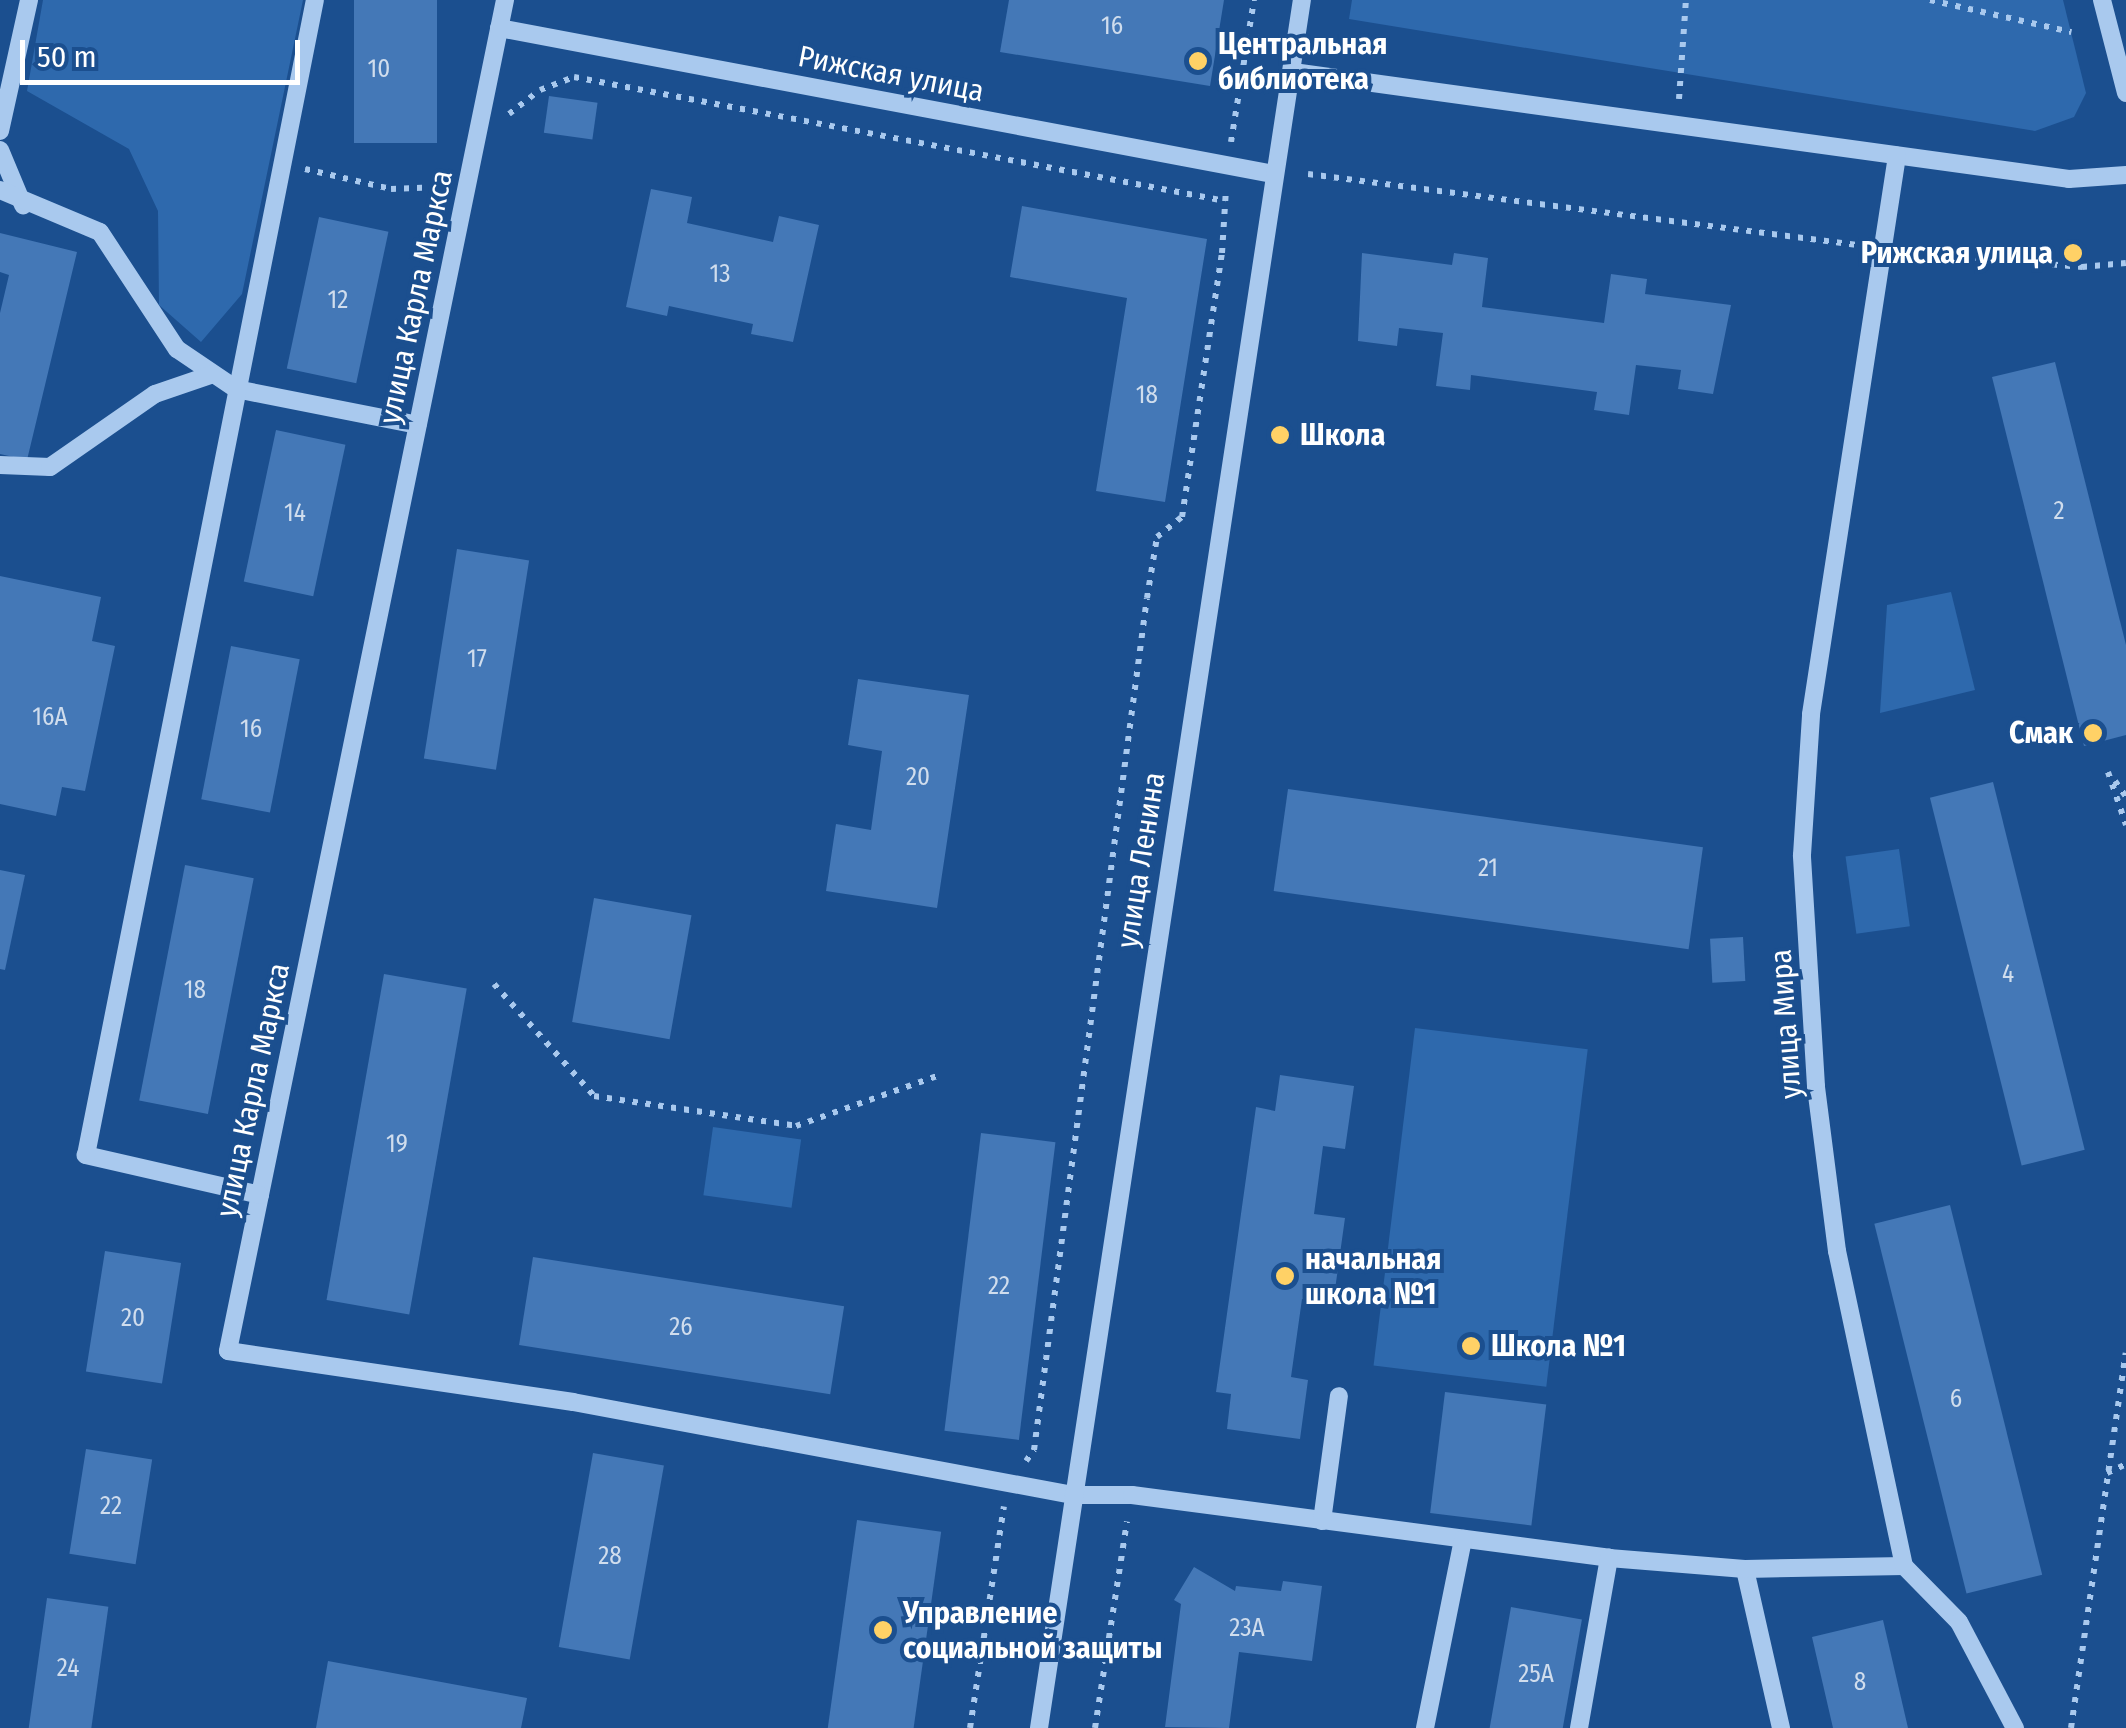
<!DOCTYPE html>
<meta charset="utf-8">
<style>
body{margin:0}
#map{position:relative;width:2126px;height:1728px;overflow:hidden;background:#1b4f8f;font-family:"Fira Sans Condensed",sans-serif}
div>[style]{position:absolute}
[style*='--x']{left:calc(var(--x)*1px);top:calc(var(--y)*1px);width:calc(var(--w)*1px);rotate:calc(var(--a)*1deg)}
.green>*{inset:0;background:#2e69ad;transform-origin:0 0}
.building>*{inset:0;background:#4478b7;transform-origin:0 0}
.path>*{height:6px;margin-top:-3px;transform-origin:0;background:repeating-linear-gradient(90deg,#a9c9ee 0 5px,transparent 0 13px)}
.minor>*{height:18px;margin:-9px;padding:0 9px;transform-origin:9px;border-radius:9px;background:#a9c9ee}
.dots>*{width:28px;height:28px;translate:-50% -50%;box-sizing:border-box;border:5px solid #1b4f8f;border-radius:50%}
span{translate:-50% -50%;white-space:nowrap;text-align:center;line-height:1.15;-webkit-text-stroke:8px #1b4f8f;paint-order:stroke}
.number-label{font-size:25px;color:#d0dded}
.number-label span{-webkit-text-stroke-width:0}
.poi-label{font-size:30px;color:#fff;font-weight:700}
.left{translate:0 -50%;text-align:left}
.right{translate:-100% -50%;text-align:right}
.street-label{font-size:30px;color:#fff}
.scale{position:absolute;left:20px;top:40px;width:280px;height:45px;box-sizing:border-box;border:5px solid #fff;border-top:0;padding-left:12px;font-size:30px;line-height:35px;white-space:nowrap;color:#fff;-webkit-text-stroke:8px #1b4f8f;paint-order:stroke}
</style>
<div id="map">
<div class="green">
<i style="clip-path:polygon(43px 0,303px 0,242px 294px,201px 342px,159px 305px,158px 211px,129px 149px,27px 91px)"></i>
<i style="clip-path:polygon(1352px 0,2063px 0,2086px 93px,2074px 117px,2035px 131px,1349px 19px)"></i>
<i style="clip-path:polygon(1951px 592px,1975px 690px,1880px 713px,1887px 605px)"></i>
<i style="left:1899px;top:849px;width:78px;height:54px;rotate:82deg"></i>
<i style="left:1415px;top:1028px;width:174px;height:340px;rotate:7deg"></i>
<i style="left:713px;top:1127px;width:89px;height:69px;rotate:8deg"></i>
</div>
<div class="building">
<i style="left:354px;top:0;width:83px;height:143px"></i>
<i style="clip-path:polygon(1009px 0,1224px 0,1210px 86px,1000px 52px)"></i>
<i style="left:549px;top:96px;width:49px;height:37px;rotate:8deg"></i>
<i style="clip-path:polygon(651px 189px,692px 197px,687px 223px,773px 242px,779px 216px,819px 225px,793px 342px,751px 334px,753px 324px,669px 306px,667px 316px,626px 307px)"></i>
<i style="clip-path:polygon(1022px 206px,1207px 239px,1165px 502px,1096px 491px,1127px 298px,1010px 277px)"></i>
<i style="left:319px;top:217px;width:71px;height:155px;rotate:12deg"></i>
<i style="clip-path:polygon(0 233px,77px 252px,27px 460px,0 454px,0 313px,9px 275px,0 272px)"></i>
<i style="clip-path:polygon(1362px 253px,1452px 265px,1454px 253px,1488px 258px,1482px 307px,1604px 323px,1611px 274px,1647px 279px,1645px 294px,1731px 305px,1713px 394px,1678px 389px,1681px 370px,1636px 365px,1629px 415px,1594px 410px,1597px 392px,1471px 375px,1470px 390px,1436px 386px,1443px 333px,1399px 328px,1397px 346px,1358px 341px)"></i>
<i style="clip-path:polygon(2055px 362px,2126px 645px,2126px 735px,2084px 746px,1992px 377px)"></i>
<i style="left:276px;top:430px;width:71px;height:155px;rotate:12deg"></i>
<i style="left:457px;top:549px;width:73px;height:212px;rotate:9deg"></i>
<i style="clip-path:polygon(0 576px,101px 597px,92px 641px,115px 646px,85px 791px,62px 787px,56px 816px,0 804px)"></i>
<i style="left:231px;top:646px;width:70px;height:156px;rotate:11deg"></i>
<i style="clip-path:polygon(858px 679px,969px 695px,937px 908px,826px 891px,836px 824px,871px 830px,882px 751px,848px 745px)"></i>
<i style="left:1993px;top:782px;width:379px;height:65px;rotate:76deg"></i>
<i style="left:1288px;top:789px;width:419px;height:103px;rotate:8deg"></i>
<i style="left:185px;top:865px;width:70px;height:240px;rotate:11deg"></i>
<i style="clip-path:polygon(0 870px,25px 875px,5px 970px,0 969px)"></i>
<i style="left:594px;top:898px;width:99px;height:126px;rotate:10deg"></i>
<i style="left:1743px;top:937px;width:44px;height:33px;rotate:87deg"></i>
<i style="left:384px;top:974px;width:84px;height:331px;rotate:10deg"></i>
<i style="clip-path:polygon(1280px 1075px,1354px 1086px,1345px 1149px,1323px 1146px,1314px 1214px,1345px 1218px,1333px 1304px,1302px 1299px,1291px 1377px,1308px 1380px,1300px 1439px,1227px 1429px,1231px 1394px,1216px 1392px,1256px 1107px,1275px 1111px)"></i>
<i style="left:981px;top:1133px;width:75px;height:300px;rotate:7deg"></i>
<i style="left:1950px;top:1205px;width:381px;height:78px;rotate:76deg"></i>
<i style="left:105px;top:1251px;width:77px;height:122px;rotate:9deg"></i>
<i style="left:533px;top:1257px;width:315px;height:89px;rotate:9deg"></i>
<i style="left:1445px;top:1392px;width:102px;height:122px;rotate:7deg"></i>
<i style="left:86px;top:1449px;width:67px;height:106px;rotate:9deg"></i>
<i style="left:593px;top:1453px;width:72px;height:197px;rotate:10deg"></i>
<i style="left:857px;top:1520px;width:85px;height:210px;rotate:8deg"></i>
<i style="clip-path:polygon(1194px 1567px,1235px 1591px,1236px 1586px,1281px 1591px,1283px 1581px,1322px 1586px,1312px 1661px,1239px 1652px,1229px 1728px,1165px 1727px,1181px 1604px,1174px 1600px)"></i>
<i style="left:47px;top:1598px;width:62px;height:132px;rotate:8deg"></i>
<i style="left:1511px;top:1607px;width:72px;height:123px;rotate:10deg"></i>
<i style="clip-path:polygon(1883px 1620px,1908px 1728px,1833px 1728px,1812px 1637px)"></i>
<i style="clip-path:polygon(328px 1661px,527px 1698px,521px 1728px,316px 1728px)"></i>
</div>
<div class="path">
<i style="--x:1930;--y:0;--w:145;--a:12.8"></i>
<i style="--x:1679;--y:99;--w:99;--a:-86"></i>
<i style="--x:509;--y:114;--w:39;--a:-38"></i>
<i style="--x:540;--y:90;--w:36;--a:-21"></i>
<i style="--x:574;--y:77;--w:663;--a:10.78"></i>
<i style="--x:1231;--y:142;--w:144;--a:-80.8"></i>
<i style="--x:305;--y:169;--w:88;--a:13.1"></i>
<i style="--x:391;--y:189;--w:49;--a:-2.3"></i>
<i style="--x:1308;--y:174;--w:554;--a:7.37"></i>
<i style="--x:1910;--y:252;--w:173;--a:5"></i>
<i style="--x:2082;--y:267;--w:44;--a:-5.2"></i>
<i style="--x:2108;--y:772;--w:56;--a:71.2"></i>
<i style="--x:2115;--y:781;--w:19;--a:55"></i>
<i style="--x:494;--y:984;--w:150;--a:48.2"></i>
<i style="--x:594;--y:1096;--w:204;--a:8.4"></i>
<i style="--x:796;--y:1126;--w:150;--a:-19.5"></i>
<i style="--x:1026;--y:1461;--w:14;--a:-54"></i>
<i style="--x:1034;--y:1450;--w:859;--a:-82.45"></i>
<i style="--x:1147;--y:598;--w:62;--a:-80.7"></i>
<i style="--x:1157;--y:537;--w:32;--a:-39"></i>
<i style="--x:1182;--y:517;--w:267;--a:-81.4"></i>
<i style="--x:1222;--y:253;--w:64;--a:-86.4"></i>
<i style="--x:2107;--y:1473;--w:21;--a:-25"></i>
<i style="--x:970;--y:1728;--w:224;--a:-81.3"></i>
<i style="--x:1095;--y:1728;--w:209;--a:-81.2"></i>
<i style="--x:2071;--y:1728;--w:379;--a:-81.7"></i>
</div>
<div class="minor">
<i style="--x:505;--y:0;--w:1379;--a:101.59"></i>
<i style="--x:228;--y:1351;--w:349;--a:8.4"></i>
<i style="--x:573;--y:1402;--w:509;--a:10.54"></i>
<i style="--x:1073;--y:1495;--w:59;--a:0"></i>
<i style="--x:1132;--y:1495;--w:481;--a:7.5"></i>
<i style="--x:1609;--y:1558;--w:136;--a:4.6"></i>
<i style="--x:2102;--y:0;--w:96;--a:75.5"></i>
<i style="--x:499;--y:28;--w:788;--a:10.68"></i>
<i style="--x:1293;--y:72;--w:783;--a:7.85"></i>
<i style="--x:2069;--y:179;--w:57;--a:-4"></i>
<i style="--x:0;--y:131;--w:134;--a:-77.5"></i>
<i style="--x:0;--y:150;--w:60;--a:67.3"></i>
<i style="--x:0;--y:190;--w:108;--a:22.8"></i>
<i style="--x:100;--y:232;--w:140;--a:56.7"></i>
<i style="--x:177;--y:349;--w:71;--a:34.1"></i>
<i style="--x:236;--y:389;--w:185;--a:11.2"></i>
<i style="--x:0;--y:465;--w:50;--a:2.3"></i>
<i style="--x:50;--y:467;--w:128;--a:-34.8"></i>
<i style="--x:155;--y:394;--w:61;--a:-19"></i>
<i style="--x:260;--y:1195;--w:179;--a:-167.1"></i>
<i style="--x:86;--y:1155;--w:1177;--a:-78.79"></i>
<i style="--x:1322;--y:1521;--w:126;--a:-82.3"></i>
<i style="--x:1904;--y:1566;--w:78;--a:45.5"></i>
<i style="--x:1959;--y:1622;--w:120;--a:62.2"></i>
<i style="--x:1039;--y:1728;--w:1748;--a:-81.35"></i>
<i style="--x:1425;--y:1728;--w:193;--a:-78.6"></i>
<i style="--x:1579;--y:1728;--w:173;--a:-80"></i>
<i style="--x:1781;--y:1728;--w:163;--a:-102.8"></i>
<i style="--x:1745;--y:1569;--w:159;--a:-1.1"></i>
<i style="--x:1904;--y:1566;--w:322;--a:-102"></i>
<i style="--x:1837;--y:1251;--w:166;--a:-97.3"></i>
<i style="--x:1816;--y:1086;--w:231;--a:-93.5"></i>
<i style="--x:1802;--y:855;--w:141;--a:-86.3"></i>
<i style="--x:1811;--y:714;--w:565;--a:-81.24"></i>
</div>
<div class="dots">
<i style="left:1198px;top:61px;background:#ffd166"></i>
<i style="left:2073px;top:253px;background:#ffd166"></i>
<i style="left:1280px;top:435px;background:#ffd166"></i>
<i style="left:2093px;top:733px;background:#ffd166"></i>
<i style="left:1285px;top:1276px;background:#ffd166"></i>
<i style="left:1471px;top:1346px;background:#ffd166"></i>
<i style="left:883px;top:1630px;background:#ffd166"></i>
</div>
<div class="number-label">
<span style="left:1112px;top:26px">16</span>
<span style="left:379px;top:69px">10</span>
<span style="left:720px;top:274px">13</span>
<span style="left:338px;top:300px">12</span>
<span style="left:1147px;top:395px">18</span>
<span style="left:2059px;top:511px">2</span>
<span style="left:295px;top:513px">14</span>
<span style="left:477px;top:659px">17</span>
<span style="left:50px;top:717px">16А</span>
<span style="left:251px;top:729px">16</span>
<span style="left:918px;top:777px">20</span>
<span style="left:1488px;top:868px">21</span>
<span style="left:2008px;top:974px">4</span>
<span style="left:195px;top:990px">18</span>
<span style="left:397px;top:1144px">19</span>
<span style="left:999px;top:1286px">22</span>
<span style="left:133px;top:1318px">20</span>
<span style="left:681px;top:1327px">26</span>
<span style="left:1956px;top:1399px">6</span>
<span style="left:111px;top:1506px">22</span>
<span style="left:610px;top:1556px">28</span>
<span style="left:1247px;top:1628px">23А</span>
<span style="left:68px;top:1668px">24</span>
<span style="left:1536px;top:1674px">25А</span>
<span style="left:1860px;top:1682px">8</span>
</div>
<div class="poi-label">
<span class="left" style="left:1218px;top:61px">Центральная<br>библиотека</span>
<span class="right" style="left:2053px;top:253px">Рижская улица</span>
<span class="left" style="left:1300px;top:435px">Школа</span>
<span class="right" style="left:2073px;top:733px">Смак</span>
<span class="left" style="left:1305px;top:1276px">начальная<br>школа №1</span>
<span class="left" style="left:1491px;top:1346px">Школа №1</span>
<span class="left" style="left:903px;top:1630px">Управление<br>социальной защиты</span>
</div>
<div class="street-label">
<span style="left:891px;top:74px;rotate:11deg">Рижская улица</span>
<span style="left:416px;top:297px;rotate:-78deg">улица Карла Маркса</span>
<span style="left:1141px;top:860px;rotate:-81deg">улица Ленина</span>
<span style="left:1786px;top:1024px;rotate:-94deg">улица Мира</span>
<span style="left:253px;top:1090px;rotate:-78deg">улица Карла Маркса</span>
</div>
<div class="scale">50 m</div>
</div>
